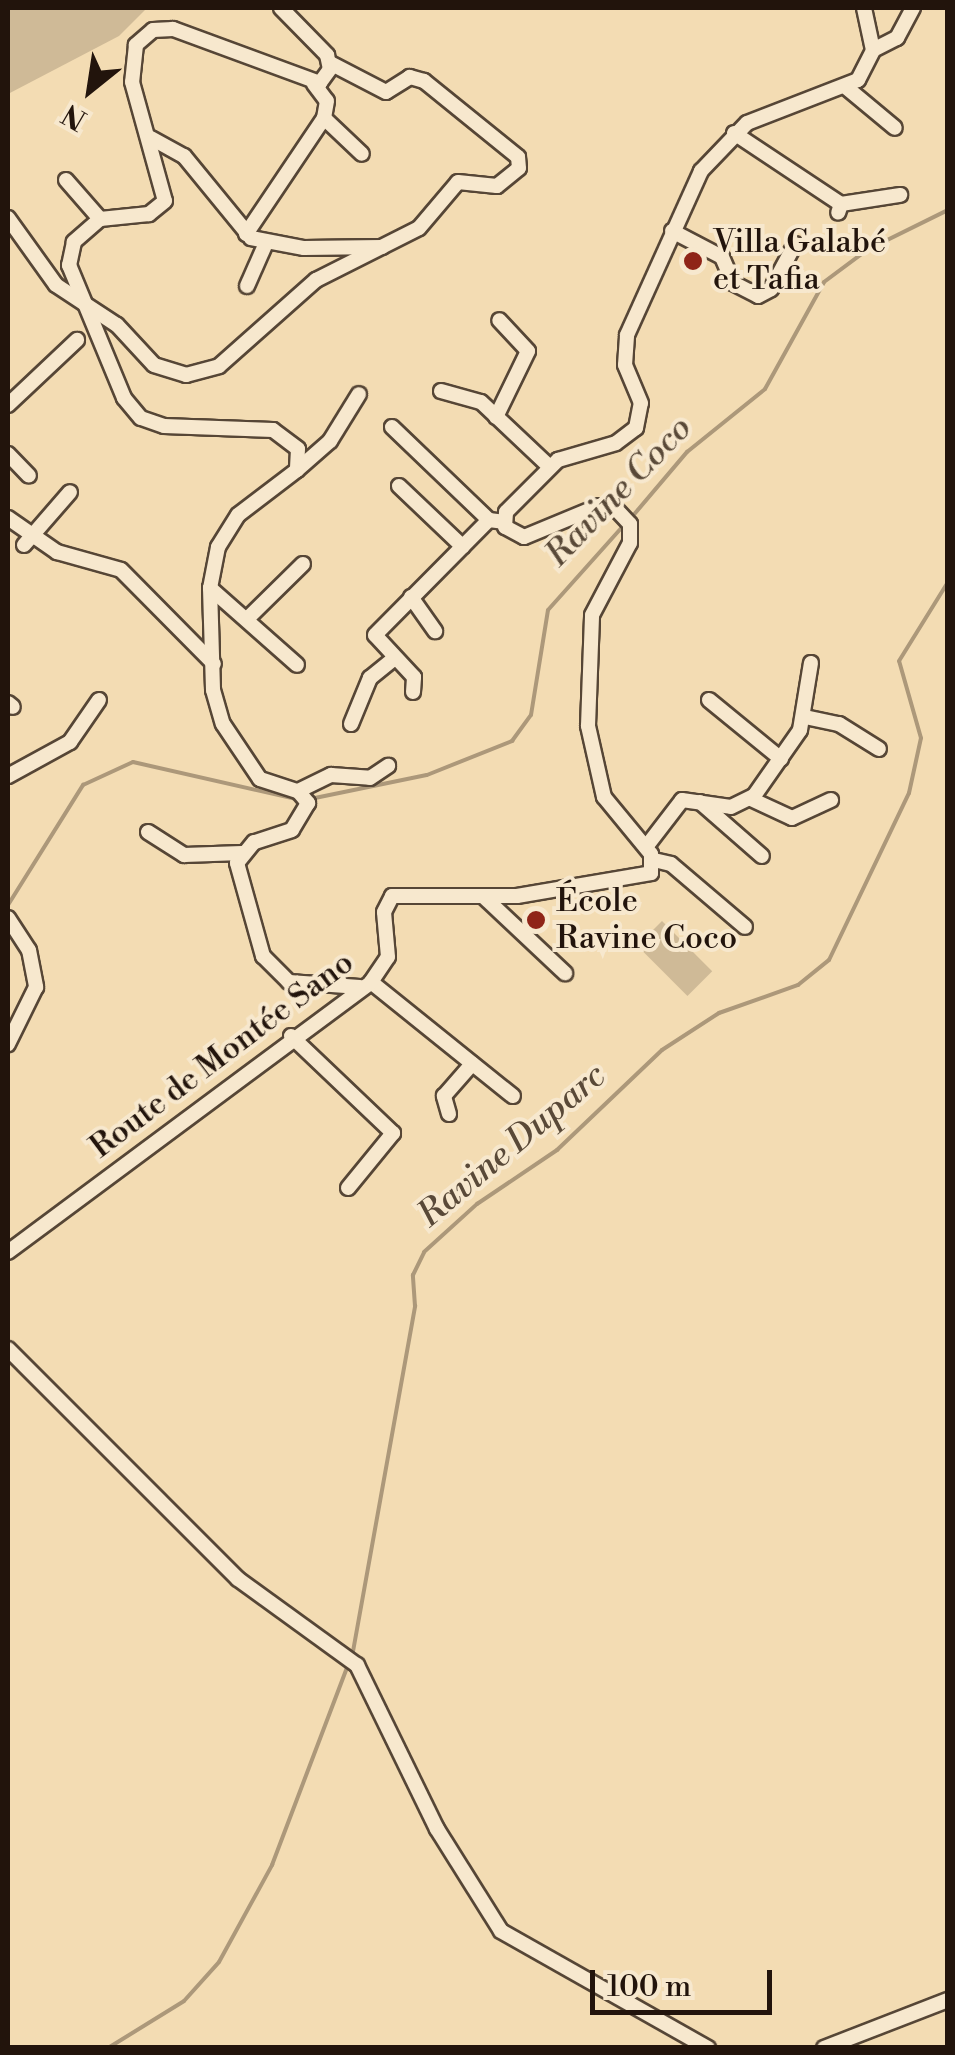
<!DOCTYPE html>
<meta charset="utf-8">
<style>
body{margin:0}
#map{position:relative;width:955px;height:2055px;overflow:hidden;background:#f3dcb3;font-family:"Libre Bodoni",serif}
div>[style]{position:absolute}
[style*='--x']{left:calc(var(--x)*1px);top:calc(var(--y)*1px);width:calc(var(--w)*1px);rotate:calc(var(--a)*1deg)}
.green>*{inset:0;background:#cfba97;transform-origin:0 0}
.stream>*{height:4px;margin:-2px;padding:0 2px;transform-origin:2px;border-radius:2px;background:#ac987a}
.roads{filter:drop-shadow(2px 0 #564636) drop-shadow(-2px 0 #564636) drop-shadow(0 2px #564636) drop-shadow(0 -2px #564636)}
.minor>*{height:14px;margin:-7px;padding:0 7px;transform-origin:7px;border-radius:7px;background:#f7e8ce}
.dots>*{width:28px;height:28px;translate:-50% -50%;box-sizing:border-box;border:5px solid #f7e8ce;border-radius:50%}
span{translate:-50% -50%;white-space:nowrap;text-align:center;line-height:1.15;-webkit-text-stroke:8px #f7e8ce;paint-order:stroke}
.poi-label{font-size:32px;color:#22140c}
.left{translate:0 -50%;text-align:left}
.street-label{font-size:32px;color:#22140c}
.water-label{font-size:35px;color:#594938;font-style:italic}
.frame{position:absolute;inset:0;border:10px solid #22140c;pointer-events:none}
.north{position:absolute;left:40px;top:40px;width:100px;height:100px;-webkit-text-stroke:8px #f7e8ce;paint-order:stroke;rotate:210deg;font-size:28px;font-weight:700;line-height:40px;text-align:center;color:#22140c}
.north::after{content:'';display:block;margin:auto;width:35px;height:45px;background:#22140c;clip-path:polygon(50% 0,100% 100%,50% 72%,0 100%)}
.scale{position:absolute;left:590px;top:1970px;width:182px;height:45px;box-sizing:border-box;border:5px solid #22140c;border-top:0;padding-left:12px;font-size:30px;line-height:35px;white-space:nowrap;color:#22140c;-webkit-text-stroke:8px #f7e8ce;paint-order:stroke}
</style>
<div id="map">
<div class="green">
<i style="clip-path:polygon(8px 8px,147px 8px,119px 36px,8px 94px)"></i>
<i style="left:662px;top:921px;width:71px;height:35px;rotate:45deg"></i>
</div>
<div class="stream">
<i style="--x:631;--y:518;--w:87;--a:-49.7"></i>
<i style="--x:687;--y:452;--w:100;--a:-38.9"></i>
<i style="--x:765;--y:389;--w:122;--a:-61.1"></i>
<i style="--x:824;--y:282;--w:54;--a:-36.7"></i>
<i style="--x:867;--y:250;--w:90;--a:-26.3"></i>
<i style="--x:310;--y:799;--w:119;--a:-11.6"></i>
<i style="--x:427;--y:775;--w:92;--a:-21.8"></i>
<i style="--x:512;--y:741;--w:32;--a:-54"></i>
<i style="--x:531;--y:715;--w:106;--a:-80.8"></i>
<i style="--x:548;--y:610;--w:114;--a:-48.2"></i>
<i style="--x:8;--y:905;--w:142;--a:-58"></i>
<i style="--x:83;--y:785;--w:55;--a:-24.7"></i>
<i style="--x:133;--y:762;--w:171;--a:12.8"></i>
<i style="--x:352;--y:1657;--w:357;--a:-79.8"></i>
<i style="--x:415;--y:1306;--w:31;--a:-94"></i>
<i style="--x:413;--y:1275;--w:25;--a:-64"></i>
<i style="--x:424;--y:1252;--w:72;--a:-42.2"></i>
<i style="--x:477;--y:1204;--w:97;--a:-34"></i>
<i style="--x:557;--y:1150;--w:145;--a:-43.6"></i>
<i style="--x:662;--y:1050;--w:68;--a:-33"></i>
<i style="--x:719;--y:1013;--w:84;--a:-19.5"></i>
<i style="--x:798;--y:985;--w:40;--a:-39"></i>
<i style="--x:829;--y:960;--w:185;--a:-64.4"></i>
<i style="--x:909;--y:793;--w:56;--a:-77.7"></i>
<i style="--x:921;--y:738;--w:80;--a:-105.9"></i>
<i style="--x:899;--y:661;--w:93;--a:-58.2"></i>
<i style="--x:108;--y:2048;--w:89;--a:-31.7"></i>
<i style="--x:184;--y:2001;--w:52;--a:-48.1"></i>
<i style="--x:219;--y:1962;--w:111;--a:-61.3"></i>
<i style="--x:272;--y:1865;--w:214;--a:-69.2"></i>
</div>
<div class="roads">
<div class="minor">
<i style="--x:281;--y:8;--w:66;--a:45.6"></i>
<i style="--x:327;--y:55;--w:14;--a:78"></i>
<i style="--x:330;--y:69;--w:17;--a:126"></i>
<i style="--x:320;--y:83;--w:157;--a:-159.8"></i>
<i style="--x:173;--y:29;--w:20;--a:177"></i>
<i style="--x:153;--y:30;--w:23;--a:139"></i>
<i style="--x:136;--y:45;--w:37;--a:96"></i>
<i style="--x:132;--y:82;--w:123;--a:74.5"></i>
<i style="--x:165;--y:201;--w:21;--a:141"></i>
<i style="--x:149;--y:214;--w:49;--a:174.2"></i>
<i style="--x:100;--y:219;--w:35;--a:139"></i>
<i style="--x:74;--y:242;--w:24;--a:102"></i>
<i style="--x:69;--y:265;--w:144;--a:67.5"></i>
<i style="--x:124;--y:398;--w:26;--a:50"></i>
<i style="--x:141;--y:418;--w:24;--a:19"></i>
<i style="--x:164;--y:426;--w:109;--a:2.1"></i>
<i style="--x:273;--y:430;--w:31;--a:37"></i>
<i style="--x:298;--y:449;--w:21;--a:93"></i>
<i style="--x:297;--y:470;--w:74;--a:142.7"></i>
<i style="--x:238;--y:515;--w:38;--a:122"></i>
<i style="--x:218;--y:547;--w:42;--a:101"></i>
<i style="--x:210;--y:588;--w:102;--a:88.3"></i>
<i style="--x:213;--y:690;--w:35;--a:74"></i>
<i style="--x:223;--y:724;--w:66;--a:56.1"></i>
<i style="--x:260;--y:779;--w:40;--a:18"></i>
<i style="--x:298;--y:791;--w:16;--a:50"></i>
<i style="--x:308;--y:803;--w:31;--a:121"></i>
<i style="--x:292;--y:830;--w:40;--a:162"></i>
<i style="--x:254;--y:842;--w:27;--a:129"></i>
<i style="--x:237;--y:863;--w:97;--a:74.4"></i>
<i style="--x:263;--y:956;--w:37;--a:45"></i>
<i style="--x:289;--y:982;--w:71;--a:4"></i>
<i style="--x:873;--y:50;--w:27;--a:-27"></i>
<i style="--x:897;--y:38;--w:34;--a:-62"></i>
<i style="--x:314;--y:84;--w:21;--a:53"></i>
<i style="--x:327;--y:101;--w:17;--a:100"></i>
<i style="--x:324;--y:118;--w:52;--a:43.5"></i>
<i style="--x:847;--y:88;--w:62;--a:39.8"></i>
<i style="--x:734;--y:133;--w:128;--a:33.6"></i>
<i style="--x:841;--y:204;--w:9;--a:108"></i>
<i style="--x:151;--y:138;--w:38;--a:29"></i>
<i style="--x:184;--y:156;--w:106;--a:50.7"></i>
<i style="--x:251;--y:238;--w:54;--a:10.7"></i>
<i style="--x:304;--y:248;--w:78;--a:-0.7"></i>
<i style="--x:66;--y:180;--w:52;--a:48.9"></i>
<i style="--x:841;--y:204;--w:60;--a:-8.7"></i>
<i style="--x:8;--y:218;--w:82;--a:54.4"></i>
<i style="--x:56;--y:285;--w:73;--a:33.3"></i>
<i style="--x:117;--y:325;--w:54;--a:47.2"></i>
<i style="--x:154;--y:365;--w:34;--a:17"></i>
<i style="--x:186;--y:375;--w:34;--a:-15"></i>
<i style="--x:219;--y:366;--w:130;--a:-41.6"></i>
<i style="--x:316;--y:280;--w:115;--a:-26.8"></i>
<i style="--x:419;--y:228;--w:60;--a:-49.7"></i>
<i style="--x:458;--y:182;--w:39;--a:6"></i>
<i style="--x:497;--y:186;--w:28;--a:-39"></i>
<i style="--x:519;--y:168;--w:11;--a:-95"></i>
<i style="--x:518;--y:157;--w:121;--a:-141"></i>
<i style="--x:424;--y:81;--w:15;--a:-164"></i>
<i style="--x:410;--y:77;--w:28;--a:148"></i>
<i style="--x:386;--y:92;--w:63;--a:-152.6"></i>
<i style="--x:672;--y:231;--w:56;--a:27.5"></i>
<i style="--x:722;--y:257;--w:28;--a:67"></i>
<i style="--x:733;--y:283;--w:28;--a:27"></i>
<i style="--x:758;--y:296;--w:15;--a:-28"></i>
<i style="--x:771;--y:289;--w:51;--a:-61.9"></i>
<i style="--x:246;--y:234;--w:140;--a:-56.1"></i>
<i style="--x:247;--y:286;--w:47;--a:-66.2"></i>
<i style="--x:441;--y:391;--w:41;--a:15.4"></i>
<i style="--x:481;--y:402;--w:93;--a:43.3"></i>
<i style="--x:8;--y:405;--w:95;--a:-43.3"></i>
<i style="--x:496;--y:417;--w:73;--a:-64.1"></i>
<i style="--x:528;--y:351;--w:42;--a:-133.1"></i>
<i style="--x:392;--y:427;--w:134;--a:43.8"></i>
<i style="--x:8;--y:454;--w:30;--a:46"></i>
<i style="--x:297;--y:470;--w:44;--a:-41.3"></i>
<i style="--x:330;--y:441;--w:55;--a:-58.3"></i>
<i style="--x:399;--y:486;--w:88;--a:43.6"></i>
<i style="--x:8;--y:518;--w:60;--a:34.8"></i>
<i style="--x:57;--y:552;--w:66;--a:15.7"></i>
<i style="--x:121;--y:570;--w:132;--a:45.3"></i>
<i style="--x:24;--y:545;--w:70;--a:-49"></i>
<i style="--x:210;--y:588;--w:116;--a:41.5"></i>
<i style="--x:411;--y:597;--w:42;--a:54.8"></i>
<i style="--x:248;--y:618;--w:77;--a:-44.5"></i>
<i style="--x:413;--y:692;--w:15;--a:-86"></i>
<i style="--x:414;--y:677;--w:57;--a:-132.9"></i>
<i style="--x:375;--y:635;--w:162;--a:-45.3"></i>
<i style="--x:489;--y:520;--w:16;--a:7"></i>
<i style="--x:709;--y:700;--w:93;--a:39.3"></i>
<i style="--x:8;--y:703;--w:6;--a:39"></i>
<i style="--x:805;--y:717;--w:35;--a:12"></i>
<i style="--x:839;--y:724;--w:47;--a:32"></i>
<i style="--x:351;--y:724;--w:50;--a:-67.6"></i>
<i style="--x:370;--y:678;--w:27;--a:-39"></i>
<i style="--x:8;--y:776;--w:71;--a:-28.7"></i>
<i style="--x:70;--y:742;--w:51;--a:-55.4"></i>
<i style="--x:298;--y:791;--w:37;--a:-26"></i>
<i style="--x:331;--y:775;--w:39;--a:4"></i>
<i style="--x:370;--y:778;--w:22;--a:-34"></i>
<i style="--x:751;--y:799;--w:45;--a:24.9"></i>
<i style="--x:792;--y:818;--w:43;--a:-24.8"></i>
<i style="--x:700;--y:802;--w:82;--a:41.1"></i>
<i style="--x:148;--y:832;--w:43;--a:32.6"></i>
<i style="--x:184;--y:855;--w:58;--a:-2"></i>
<i style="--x:646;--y:847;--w:59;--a:-52.5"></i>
<i style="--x:682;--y:800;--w:49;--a:8.1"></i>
<i style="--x:731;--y:807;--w:25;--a:-26"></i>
<i style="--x:754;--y:796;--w:80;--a:-55.1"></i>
<i style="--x:800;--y:730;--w:68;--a:-80.7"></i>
<i style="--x:654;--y:860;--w:17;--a:13"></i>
<i style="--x:671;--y:864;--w:97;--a:40.4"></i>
<i style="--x:485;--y:898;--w:110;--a:43.2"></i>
<i style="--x:8;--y:918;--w:38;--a:57"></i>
<i style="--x:29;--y:950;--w:38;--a:79"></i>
<i style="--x:36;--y:987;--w:64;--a:116.2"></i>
<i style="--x:371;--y:982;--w:182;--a:38.8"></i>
<i style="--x:291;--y:1036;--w:141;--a:43.6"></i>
<i style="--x:393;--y:1133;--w:71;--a:129.3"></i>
<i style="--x:449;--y:1114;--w:19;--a:-106"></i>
<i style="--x:444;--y:1096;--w:43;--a:-48.8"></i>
<i style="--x:8;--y:1252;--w:452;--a:-36.6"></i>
<i style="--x:371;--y:982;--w:30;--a:-56"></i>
<i style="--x:388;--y:957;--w:45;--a:-95.1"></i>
<i style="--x:384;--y:912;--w:18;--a:-63"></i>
<i style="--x:392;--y:896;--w:125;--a:0"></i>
<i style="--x:517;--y:896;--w:136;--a:-9.7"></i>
<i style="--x:651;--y:873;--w:19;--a:-90"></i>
<i style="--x:651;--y:854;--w:74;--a:-129.5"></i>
<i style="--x:604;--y:797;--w:73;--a:-102.7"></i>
<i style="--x:588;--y:726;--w:111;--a:-87.9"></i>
<i style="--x:592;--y:615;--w:81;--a:-62.2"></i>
<i style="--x:630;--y:543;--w:19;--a:-90"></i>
<i style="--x:630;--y:524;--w:22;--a:-133"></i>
<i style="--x:615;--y:508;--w:16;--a:-173"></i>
<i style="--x:599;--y:506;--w:81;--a:157.5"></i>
<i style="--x:524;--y:537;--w:21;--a:-152"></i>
<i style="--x:505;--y:527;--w:15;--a:-86"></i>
<i style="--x:506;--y:512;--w:74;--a:-45"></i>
<i style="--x:558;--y:460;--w:60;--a:-16.3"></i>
<i style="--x:616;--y:443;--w:25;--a:-37"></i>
<i style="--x:636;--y:428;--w:25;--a:-79"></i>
<i style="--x:641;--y:403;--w:41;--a:-112.8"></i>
<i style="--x:625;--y:365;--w:30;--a:-86"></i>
<i style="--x:627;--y:335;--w:180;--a:-65.7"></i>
<i style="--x:701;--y:171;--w:66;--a:-46.2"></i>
<i style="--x:747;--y:123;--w:119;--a:-21.2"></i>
<i style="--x:858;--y:80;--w:34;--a:-63"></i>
<i style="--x:873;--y:50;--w:43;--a:-102.1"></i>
<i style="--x:8;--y:1349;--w:325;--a:45"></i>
<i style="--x:238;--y:1579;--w:147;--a:35.9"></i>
<i style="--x:357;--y:1665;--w:182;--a:64"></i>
<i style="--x:437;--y:1829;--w:120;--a:57.9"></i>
<i style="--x:501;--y:1931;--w:238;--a:29.5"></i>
<i style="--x:824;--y:2048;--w:133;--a:-21.2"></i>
</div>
</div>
<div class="dots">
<i style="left:693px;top:261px;background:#8f2418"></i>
<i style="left:536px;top:920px;background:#8f2418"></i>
</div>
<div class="poi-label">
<span class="left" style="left:713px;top:261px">Villa Galabé<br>et Tafia</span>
<span class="left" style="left:556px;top:920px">École<br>Ravine Coco</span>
</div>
<div class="street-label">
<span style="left:222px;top:1055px;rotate:-37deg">Route de Montée Sano</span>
</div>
<div class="water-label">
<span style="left:619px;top:492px;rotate:-46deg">Ravine Coco</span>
<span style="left:512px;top:1146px;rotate:-40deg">Ravine Duparc</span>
</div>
<div class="frame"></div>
<div class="north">N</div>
<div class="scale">100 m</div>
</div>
